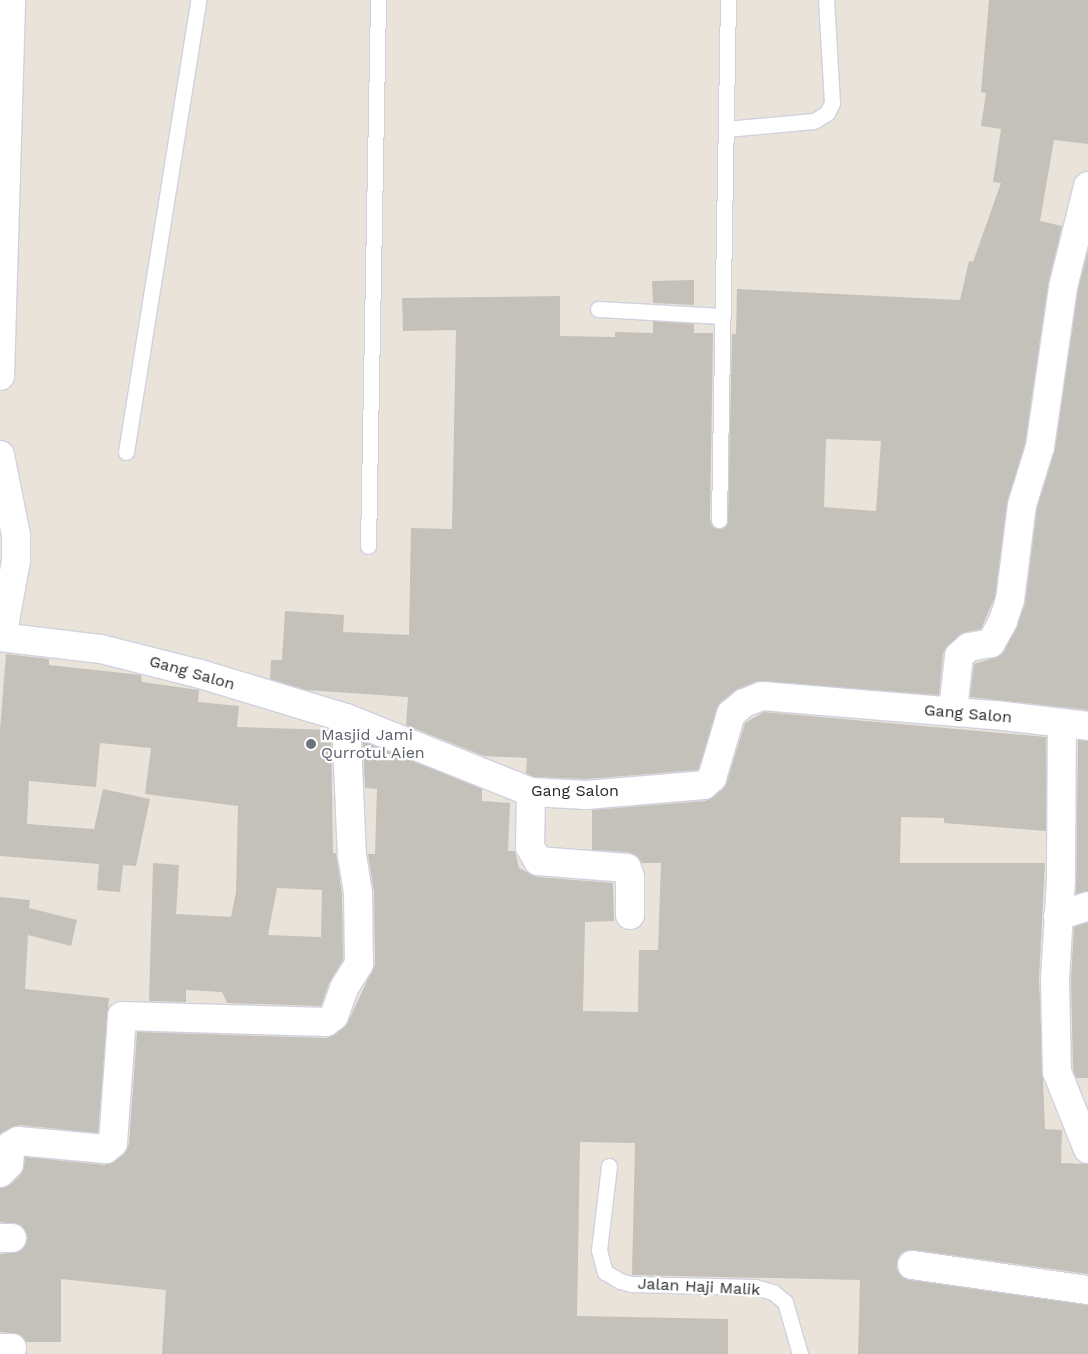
<!DOCTYPE html>
<style>
body{margin:0}
#map{position:relative;width:1088px;height:1354px;overflow:hidden;background:#e9e3da;font-family:"Work Sans",sans-serif}
div>[style]{position:absolute}
[style*='--x']{left:calc(var(--x)*1px);top:calc(var(--y)*1px);width:calc(var(--w)*1px);rotate:calc(var(--a)*1deg)}
.building>*{inset:0;background:#c4c0ba}
.roads{filter:drop-shadow(1px 0 #cfd1df) drop-shadow(-1px 0 #cfd1df) drop-shadow(0 1px #cfd1df) drop-shadow(0 -1px #cfd1df)}
.service>*{height:15px;margin:-7.5px;padding:0 7.5px;transform-origin:7.5px;border-radius:7.5px;background:#fff}
.minor>*{height:28px;margin:-14px;padding:0 14px;transform-origin:14px;border-radius:14px;background:#fff}
.dots>*{width:14px;height:14px;translate:-50% -50%;box-sizing:border-box;border:2px solid #fff;border-radius:50%}
span{translate:-50% -50%;white-space:nowrap;text-align:center;line-height:1.15;-webkit-text-stroke:4.5px #fff;paint-order:stroke}
.street-label{font-size:16px;color:#272727}
.worship-label{font-size:16px;color:#5b616d}
.left{translate:0 -50%;text-align:left}
</style>
<div id="map">
<div class="building">
<i style="clip-path:polygon(evenodd,989px 0,1088px 0,1088px 144px,1054px 140px,1040px 221px,1062px 226px,1048px 285px,1025px 444px,1007px 503px,995px 597px,981px 629px,966px 632px,948px 645px,943px 654px,939px 695px,757px 681px,738px 689px,721px 702px,698px 770px,586px 779px,534px 777px,526px 773px,527px 758px,484px 756px,406px 725px,408px 697px,306px 690px,270px 679px,271px 660px,282px 660px,285px 611px,344px 615px,343px 632px,409px 635px,411px 528px,452px 529px,456px 330px,403px 331px,402px 298px,560px 296px,560px 336px,615px 337px,615px 332px,653px 333px,653px 321px,694px 324px,694px 333px,713px 333px,710px 520px,715px 528px,724px 528px,728px 520px,732px 334px,736px 334px,737px 289px,960px 300px,969px 261px,973px 262px,1001px 183px,993px 182px,1001px 129px,981px 126px,986px 93px,981px 92px,989px 0,826px 439px,881px 441px,876px 511px,824px 507px,826px 439px)"></i>
<i style="clip-path:polygon(1088px 251px,1088px 710px,970px 697px,974px 664px,994px 658px,1004px 651px,1025px 605px,1037px 508px,1055px 449px,1078px 290px)"></i>
<i style="clip-path:polygon(694px 280px,694px 305px,653px 303px,652px 281px)"></i>
<i style="clip-path:polygon(evenodd,6px 654px,49px 659px,49px 665px,141px 675px,142px 682px,199px 690px,198px 702px,239px 706px,237px 727px,331px 730px,333px 853px,336px 853px,342px 894px,343px 960px,329px 983px,321px 1006px,227px 1003px,222px 992px,186px 990px,186px 1002px,149px 1001px,153px 863px,179px 865px,176px 914px,231px 917px,236px 892px,238px 806px,145px 794px,151px 748px,100px 743px,96px 787px,29px 781px,27px 824px,94px 829px,103px 789px,150px 799px,136px 866px,123px 865px,120px 892px,97px 890px,99px 864px,0 856px,0 731px,6px 654px,277px 888px,322px 890px,321px 937px,268px 935px,277px 888px)"></i>
<i style="clip-path:polygon(764px 712px,1046px 737px,1046px 831px,944px 823px,944px 818px,901px 817px,900px 863px,1045px 863px,1039px 979px,1045px 1129px,1062px 1130px,1061px 1163px,1088px 1164px,1088px 1274px,914px 1250px,900px 1255px,897px 1263px,902px 1277px,910px 1280px,1088px 1305px,1088px 1354px,858px 1354px,860px 1280px,632px 1275px,635px 1143px,580px 1142px,577px 1316px,728px 1319px,728px 1354px,162px 1354px,166px 1290px,61px 1279px,61px 1342px,26px 1342px,19px 1334px,0 1332px,0 1254px,19px 1252px,28px 1238px,20px 1225px,0 1222px,0 1188px,11px 1184px,20px 1175px,25px 1157px,105px 1165px,123px 1155px,129px 1144px,137px 1032px,326px 1038px,335px 1034px,348px 1022px,375px 964px,374px 893px,368px 854px,375px 854px,377px 789px,365px 788px,363px 741px,482px 789px,482px 801px,510px 803px,508px 851px,515px 851px,519px 868px,537px 877px,613px 883px,614px 921px,585px 922px,583px 1011px,638px 1012px,639px 950px,658px 950px,661px 863px,642px 863px,637px 856px,628px 852px,592px 850px,592px 810px,705px 801px,714px 797px,727px 782px,745px 723px)"></i>
<i style="clip-path:polygon(1078px 740px,1088px 741px,1088px 891px,1076px 894px)"></i>
<i style="clip-path:polygon(0 897px,30px 900px,29px 908px,77px 920px,71px 946px,28px 935px,25px 989px,109px 998px,98px 1133px,19px 1125px,0 1134px)"></i>
<i style="clip-path:polygon(1088px 922px,1088px 1078px,1076px 1078px,1073px 1069px,1071px 979px,1074px 927px)"></i>
</div>
<div class="roads">
<div class="service">
<i style="--x:726;--y:129;--w:88;--a:-5.2"></i>
<i style="--x:814;--y:121;--w:15;--a:-32"></i>
<i style="--x:827;--y:113;--w:11;--a:-63"></i>
<i style="--x:832;--y:103;--w:103;--a:-93.3"></i>
<i style="--x:598;--y:309;--w:125;--a:3.2"></i>
<i style="--x:126;--y:452;--w:458;--a:-80.9"></i>
<i style="--x:719;--y:520;--w:520;--a:-89.01"></i>
<i style="--x:368;--y:546;--w:546;--a:-88.95"></i>
<i style="--x:609;--y:1166;--w:85;--a:96.8"></i>
<i style="--x:599;--y:1250;--w:23;--a:75"></i>
<i style="--x:605;--y:1272;--w:17;--a:31"></i>
<i style="--x:620;--y:1281;--w:11;--a:15"></i>
<i style="--x:631;--y:1284;--w:124;--a:1.4"></i>
<i style="--x:755;--y:1287;--w:19;--a:16"></i>
<i style="--x:773;--y:1292;--w:16;--a:40"></i>
<i style="--x:785;--y:1302;--w:54;--a:73.9"></i>
</div>
<div class="minor">
<i style="--x:0;--y:376;--w:376;--a:-88.3"></i>
<i style="--x:0;--y:455;--w:82;--a:78.7"></i>
<i style="--x:16;--y:535;--w:26;--a:90"></i>
<i style="--x:16;--y:561;--w:77;--a:100.4"></i>
<i style="--x:0;--y:637;--w:102;--a:6.8"></i>
<i style="--x:101;--y:649;--w:102;--a:14.2"></i>
<i style="--x:200;--y:674;--w:152;--a:16.8"></i>
<i style="--x:346;--y:718;--w:199;--a:21.8"></i>
<i style="--x:531;--y:792;--w:55;--a:3.1"></i>
<i style="--x:586;--y:795;--w:118;--a:-4.8"></i>
<i style="--x:704;--y:785;--w:11;--a:-41"></i>
<i style="--x:712;--y:778;--w:67;--a:-73.5"></i>
<i style="--x:731;--y:714;--w:17;--a:-40"></i>
<i style="--x:744;--y:703;--w:19;--a:-21"></i>
<i style="--x:762;--y:696;--w:234;--a:4.7"></i>
<i style="--x:995;--y:715;--w:94;--a:6.7"></i>
<i style="--x:953;--y:711;--w:55;--a:-83.8"></i>
<i style="--x:959;--y:656;--w:13;--a:-42"></i>
<i style="--x:969;--y:647;--w:22;--a:-10"></i>
<i style="--x:991;--y:643;--w:25;--a:-61"></i>
<i style="--x:1003;--y:621;--w:22;--a:-72"></i>
<i style="--x:1010;--y:600;--w:96;--a:-82.8"></i>
<i style="--x:1022;--y:505;--w:61;--a:-72.8"></i>
<i style="--x:1040;--y:447;--w:162;--a:-81.8"></i>
<i style="--x:1063;--y:287;--w:104;--a:-76.1"></i>
<i style="--x:1062;--y:724;--w:156;--a:90.4"></i>
<i style="--x:1061;--y:880;--w:99;--a:93.5"></i>
<i style="--x:1055;--y:979;--w:93;--a:88.8"></i>
<i style="--x:1057;--y:1072;--w:83;--a:68.1"></i>
<i style="--x:531;--y:792;--w:55;--a:91"></i>
<i style="--x:530;--y:847;--w:16;--a:60"></i>
<i style="--x:538;--y:861;--w:89;--a:4.5"></i>
<i style="--x:627;--y:868;--w:9;--a:72"></i>
<i style="--x:630;--y:877;--w:38;--a:90"></i>
<i style="--x:1058;--y:916;--w:32;--a:-18"></i>
<i style="--x:0;--y:1173;--w:13;--a:-45"></i>
<i style="--x:9;--y:1164;--w:19;--a:-84"></i>
<i style="--x:11;--y:1145;--w:8;--a:-30"></i>
<i style="--x:18;--y:1141;--w:88;--a:5.2"></i>
<i style="--x:106;--y:1149;--w:9;--a:-41"></i>
<i style="--x:113;--y:1143;--w:127;--a:-85.9"></i>
<i style="--x:122;--y:1016;--w:204;--a:1.7"></i>
<i style="--x:326;--y:1022;--w:10;--a:-37"></i>
<i style="--x:334;--y:1016;--w:30;--a:-70"></i>
<i style="--x:344;--y:988;--w:28;--a:-58"></i>
<i style="--x:359;--y:964;--w:71;--a:-90.8"></i>
<i style="--x:358;--y:893;--w:36;--a:-99"></i>
<i style="--x:352;--y:857;--w:139;--a:-92.5"></i>
<i style="--x:0;--y:1238;--w:12;--a:0"></i>
<i style="--x:912;--y:1265;--w:178;--a:8.1"></i>
<i style="--x:0;--y:1348;--w:12;--a:0"></i>
</div>
</div>
<div class="dots">
<i style="left:311px;top:744px;background:#6b7280"></i>
</div>
<div class="street-label">
<span style="left:192px;top:673px;rotate:16deg">Gang Salon</span>
<span style="left:968px;top:714px;rotate:5deg">Gang Salon</span>
<span style="left:575px;top:791px">Gang Salon</span>
<span style="left:699px;top:1287px;rotate:3deg">Jalan Haji Malik</span>
</div>
<div class="worship-label">
<span class="left" style="left:321px;top:744px">Masjid Jami<br>Qurrotul Aien</span>
</div>
</div>
